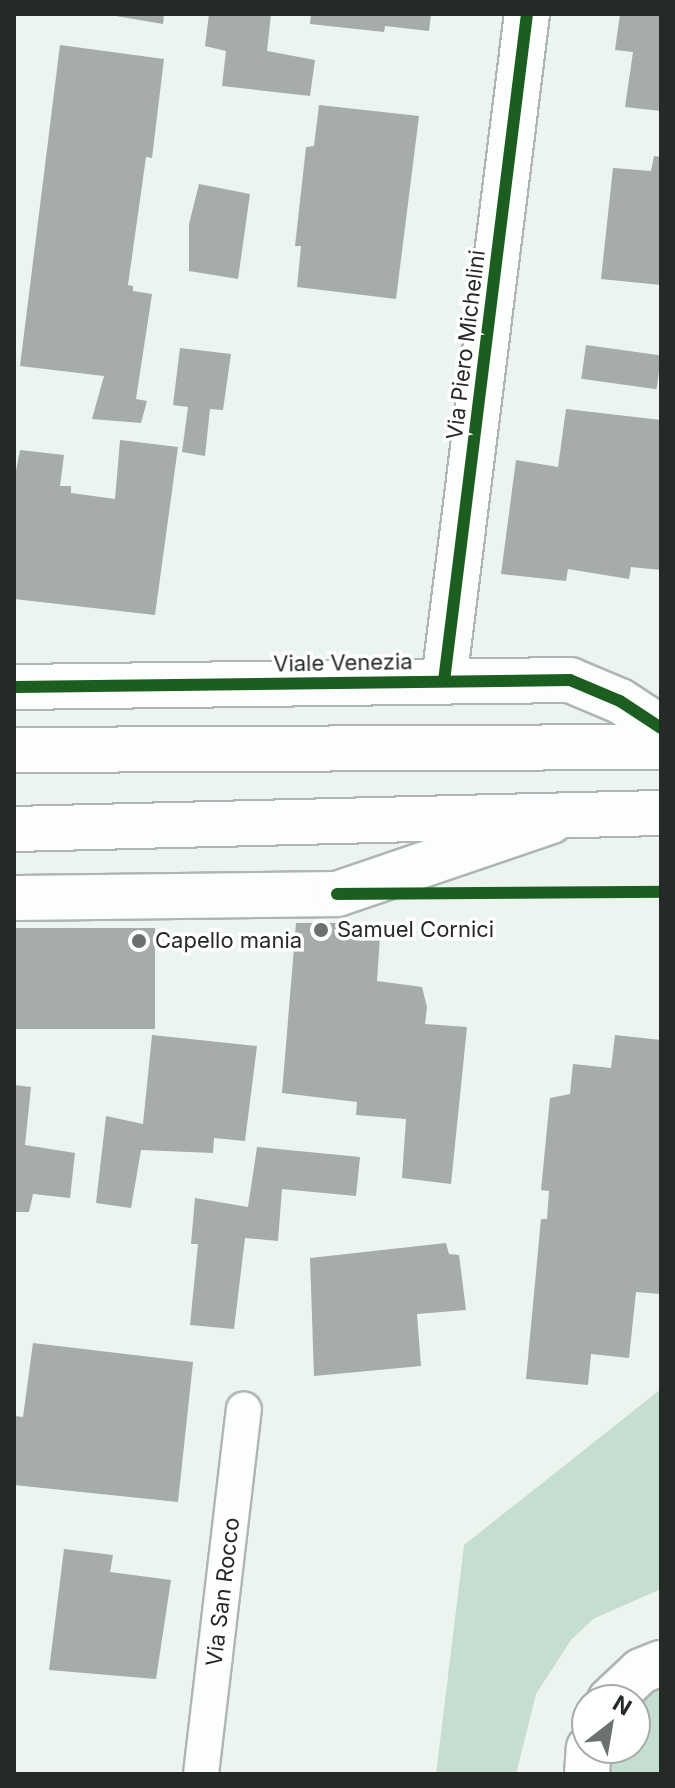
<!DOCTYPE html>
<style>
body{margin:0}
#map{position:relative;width:675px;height:1788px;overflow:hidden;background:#ecf4ef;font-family:Inter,sans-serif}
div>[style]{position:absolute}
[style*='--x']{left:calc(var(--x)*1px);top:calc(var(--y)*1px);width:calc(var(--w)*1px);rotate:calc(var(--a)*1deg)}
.green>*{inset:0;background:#c6ded1}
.building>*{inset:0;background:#a6aca9;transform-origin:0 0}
.roads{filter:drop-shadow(2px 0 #afb5b1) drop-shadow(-2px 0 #afb5b1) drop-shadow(0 2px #afb5b1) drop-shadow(0 -2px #afb5b1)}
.lane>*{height:34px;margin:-17px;padding:0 17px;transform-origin:17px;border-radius:17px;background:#fcfdfd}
.street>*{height:44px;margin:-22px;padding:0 22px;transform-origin:22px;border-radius:22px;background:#fcfdfd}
.secondary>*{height:44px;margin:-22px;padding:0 22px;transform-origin:22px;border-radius:22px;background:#fcfdfd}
.primary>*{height:44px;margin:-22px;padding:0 22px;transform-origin:22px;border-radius:22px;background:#fcfdfd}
.cycleway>*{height:12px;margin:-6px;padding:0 6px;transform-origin:6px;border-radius:6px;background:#1b5e20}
.dots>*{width:22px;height:22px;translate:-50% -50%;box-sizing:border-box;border:4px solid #fff;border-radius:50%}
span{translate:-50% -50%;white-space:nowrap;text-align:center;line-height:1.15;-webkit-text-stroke:7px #fff;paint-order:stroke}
.street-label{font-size:22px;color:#252a27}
.poi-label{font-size:22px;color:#252a27}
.left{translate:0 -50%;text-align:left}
.frame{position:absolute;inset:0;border:16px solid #252a27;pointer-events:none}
.north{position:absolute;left:571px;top:1684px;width:80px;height:80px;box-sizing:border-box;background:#fff;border:2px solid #a8aaa9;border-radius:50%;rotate:31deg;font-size:22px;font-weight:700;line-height:32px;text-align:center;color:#252a27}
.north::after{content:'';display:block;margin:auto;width:28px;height:36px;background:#6b716d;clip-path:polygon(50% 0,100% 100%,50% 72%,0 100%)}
</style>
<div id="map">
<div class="green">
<i style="clip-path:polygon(661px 1389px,661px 1589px,593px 1619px,571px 1640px,536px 1694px,516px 1774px,436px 1774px,464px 1545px)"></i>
<i style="clip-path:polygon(661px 1678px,661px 1774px,601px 1774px,604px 1748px,635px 1748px,635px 1700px)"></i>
</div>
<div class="building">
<i style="clip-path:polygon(104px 14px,164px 14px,163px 24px)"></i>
<i style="clip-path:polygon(209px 14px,271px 14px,267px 51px,315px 60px,310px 96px,222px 86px,226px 51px,205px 46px)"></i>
<i style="clip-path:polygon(311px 14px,431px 14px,429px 31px,385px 26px,384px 32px,310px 24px)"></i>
<i style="clip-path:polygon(620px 14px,661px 14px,661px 111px,625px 107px,633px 52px,615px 50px)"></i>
<i style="clip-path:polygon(60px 45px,164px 59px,152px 158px,146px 157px,128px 285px,133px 286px,133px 291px,152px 294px,136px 399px,147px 401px,141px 423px,92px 419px,104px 376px,20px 366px)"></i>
<i style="clip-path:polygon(319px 105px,419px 116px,396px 299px,297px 287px,301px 246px,295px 246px,306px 147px,314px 146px)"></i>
<i style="clip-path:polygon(654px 156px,661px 157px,661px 285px,601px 279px,613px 168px,651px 171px)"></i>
<i style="clip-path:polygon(199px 184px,250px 194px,238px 279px,189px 271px,189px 224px)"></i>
<i style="left:586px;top:345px;width:76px;height:34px;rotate:8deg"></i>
<i style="clip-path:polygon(180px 348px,231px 354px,223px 410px,210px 409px,205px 456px,182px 452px,188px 407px,173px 405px)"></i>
<i style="clip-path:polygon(566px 409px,661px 420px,661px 570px,631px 567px,629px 579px,568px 569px,566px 581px,501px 574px,516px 460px,558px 467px)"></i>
<i style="clip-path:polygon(120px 440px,178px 447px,155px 615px,14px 599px,14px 481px,20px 450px,64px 455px,60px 486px,71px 486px,71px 493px,115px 499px)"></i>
<i style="clip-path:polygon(296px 923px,366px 923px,380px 937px,377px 981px,422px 987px,427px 1007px,425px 1024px,467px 1027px,451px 1184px,402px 1178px,406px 1119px,356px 1115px,357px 1102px,282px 1093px)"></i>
<i style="left:14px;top:928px;width:141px;height:101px"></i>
<i style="clip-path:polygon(152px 1035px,257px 1046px,245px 1141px,214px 1138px,213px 1153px,141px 1150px,131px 1208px,96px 1203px,106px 1116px,143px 1124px)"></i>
<i style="clip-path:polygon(615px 1035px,661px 1040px,661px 1294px,636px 1292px,629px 1358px,591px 1354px,588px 1385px,526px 1379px,541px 1219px,547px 1219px,549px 1191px,541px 1190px,550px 1098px,570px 1094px,573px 1064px,611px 1068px)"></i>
<i style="clip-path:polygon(14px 1085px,31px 1087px,25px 1145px,75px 1153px,70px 1198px,33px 1194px,29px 1212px,14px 1212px)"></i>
<i style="clip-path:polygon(257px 1147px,360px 1157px,356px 1196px,282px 1189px,278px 1241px,245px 1238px,234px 1329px,190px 1325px,198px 1244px,191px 1244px,195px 1198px,248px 1207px)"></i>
<i style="clip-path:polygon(446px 1243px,449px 1254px,459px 1255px,466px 1310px,417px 1314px,421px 1366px,314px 1376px,310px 1258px)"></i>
<i style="clip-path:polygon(33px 1343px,193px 1362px,178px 1502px,14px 1485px,14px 1416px,23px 1417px)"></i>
<i style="clip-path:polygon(64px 1549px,113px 1555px,110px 1572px,171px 1580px,156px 1679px,49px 1670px)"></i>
</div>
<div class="roads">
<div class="lane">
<i style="--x:201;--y:1774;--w:367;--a:-83.3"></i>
</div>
<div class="street">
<i style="--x:444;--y:681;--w:672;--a:-82.91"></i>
<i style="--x:14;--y:687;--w:556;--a:-0.72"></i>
<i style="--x:570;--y:680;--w:54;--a:22.8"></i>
<i style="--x:620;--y:701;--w:49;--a:33.4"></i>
<i style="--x:14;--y:898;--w:323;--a:-0.7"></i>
<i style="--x:337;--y:894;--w:226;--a:-18.8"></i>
</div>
<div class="secondary">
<i style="--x:610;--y:1700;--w:42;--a:-43.1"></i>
<i style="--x:641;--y:1671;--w:22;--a:-22"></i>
<i style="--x:587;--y:1774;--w:26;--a:-86"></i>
</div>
<div class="primary">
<i style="--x:14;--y:750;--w:647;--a:-0.27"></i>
<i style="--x:14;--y:829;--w:647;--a:-1.42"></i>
</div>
</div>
<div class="cycleway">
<i style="--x:444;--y:681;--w:672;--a:-82.91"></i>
<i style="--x:14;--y:687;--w:556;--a:-0.72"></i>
<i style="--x:570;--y:680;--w:54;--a:22.8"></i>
<i style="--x:620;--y:701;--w:49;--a:33.4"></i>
<i style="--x:337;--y:894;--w:324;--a:-0.4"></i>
</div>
<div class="dots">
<i style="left:321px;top:930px;background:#6b716d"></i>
<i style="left:139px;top:941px;background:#6b716d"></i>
</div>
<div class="street-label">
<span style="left:466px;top:345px;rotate:-83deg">Via Piero Michelini</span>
<span style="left:343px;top:663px;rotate:-1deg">Viale Venezia</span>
<span style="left:223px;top:1592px;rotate:-83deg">Via San Rocco</span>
</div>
<div class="poi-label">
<span class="left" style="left:337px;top:930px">Samuel Cornici</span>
<span class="left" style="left:155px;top:941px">Capello mania</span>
</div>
<div class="frame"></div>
<div class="north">N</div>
</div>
